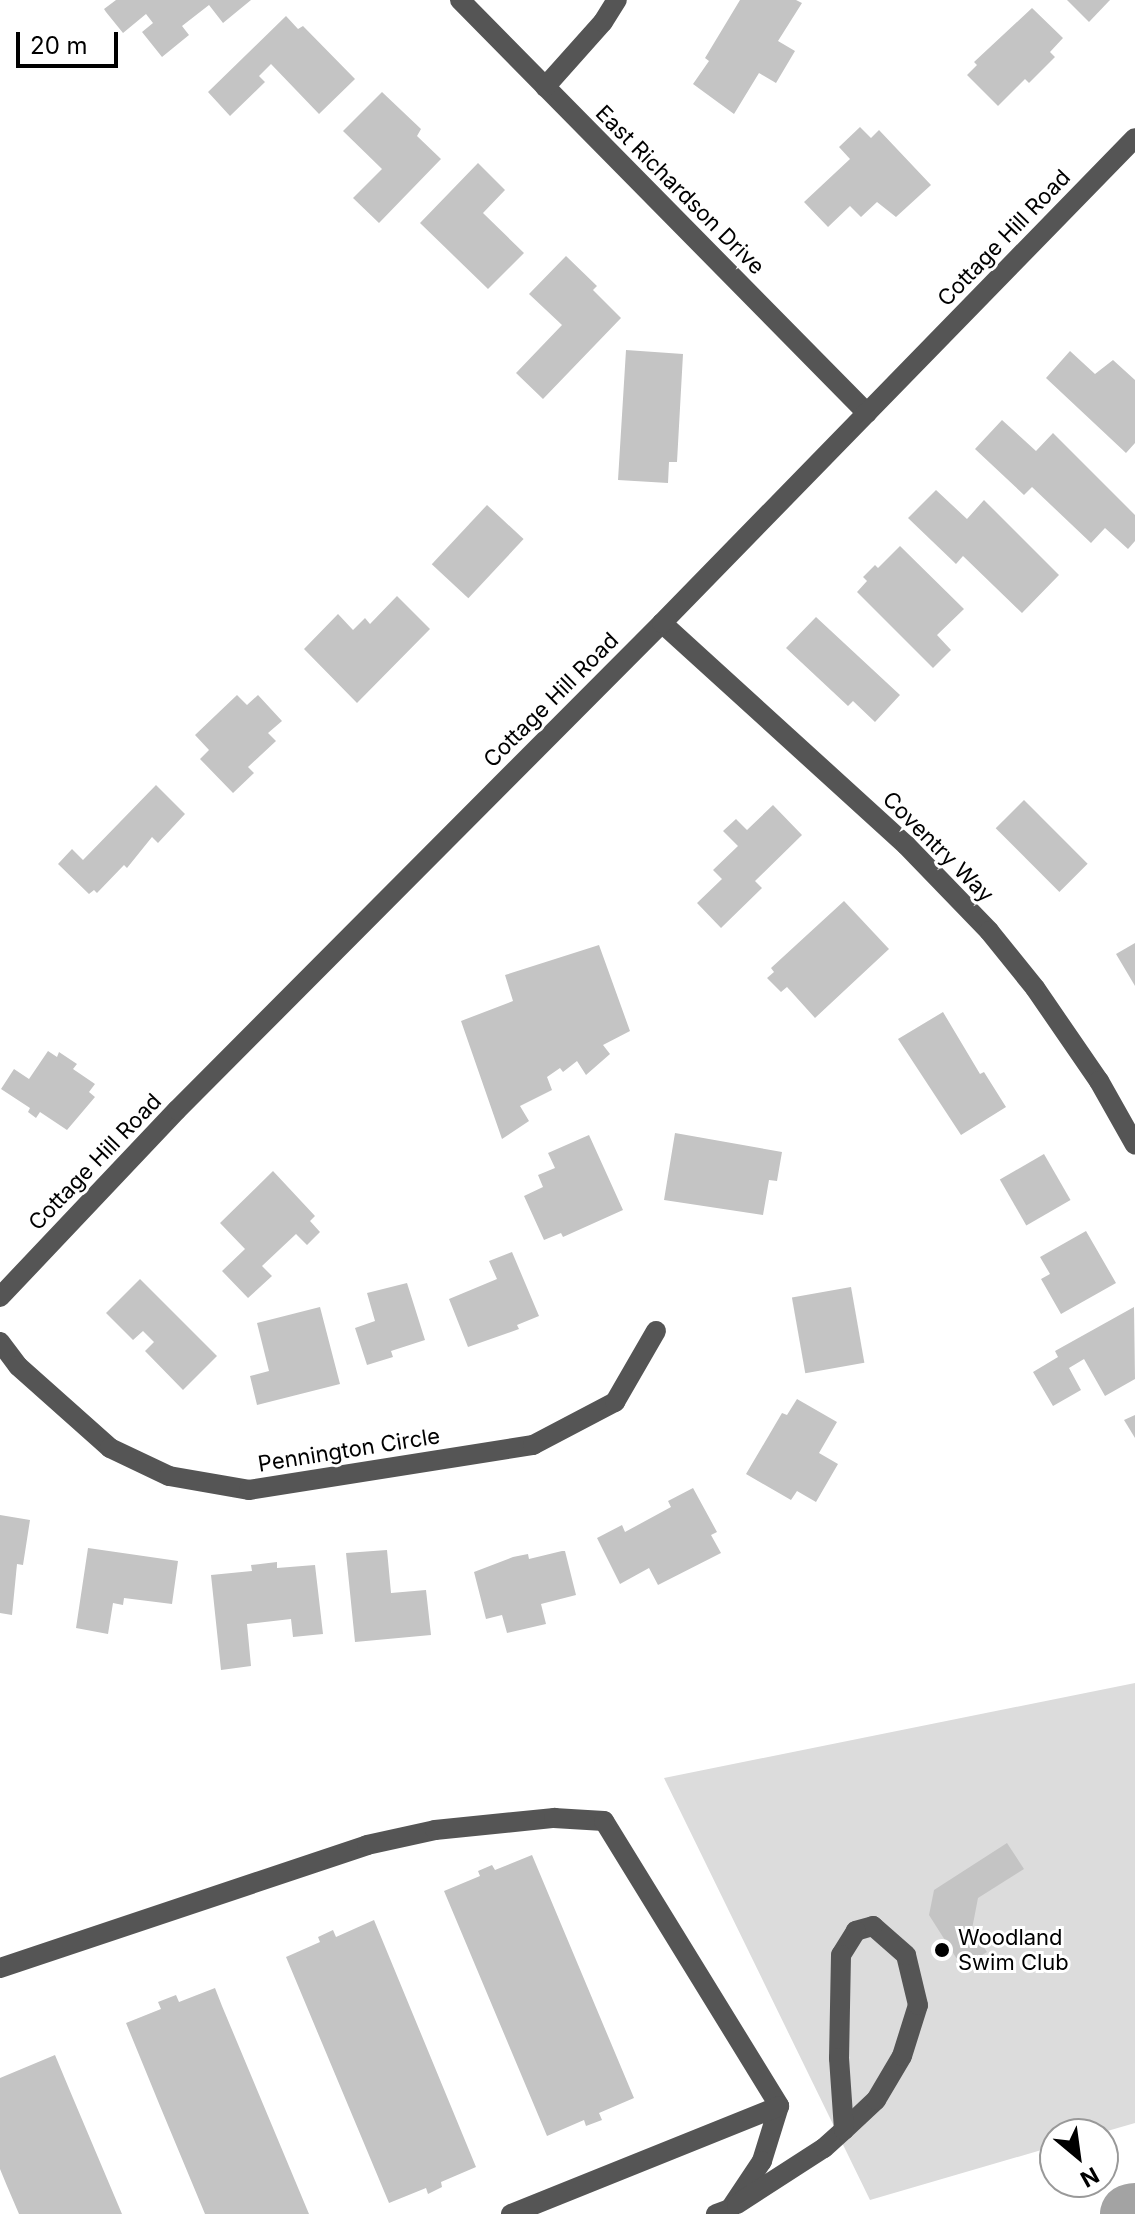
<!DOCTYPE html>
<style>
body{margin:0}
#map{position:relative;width:1135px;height:2214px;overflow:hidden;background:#fff;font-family:Inter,sans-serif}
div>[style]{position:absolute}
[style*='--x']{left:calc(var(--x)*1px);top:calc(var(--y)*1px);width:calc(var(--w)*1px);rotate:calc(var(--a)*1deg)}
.green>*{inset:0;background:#dcdcdc}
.river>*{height:60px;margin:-30px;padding:0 30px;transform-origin:30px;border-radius:30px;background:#a3a3a3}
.building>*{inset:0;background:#c4c4c4;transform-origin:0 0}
.minor>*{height:20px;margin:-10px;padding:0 10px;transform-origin:10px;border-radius:10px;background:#555}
.dots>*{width:22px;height:22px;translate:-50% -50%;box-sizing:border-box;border:4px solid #fff;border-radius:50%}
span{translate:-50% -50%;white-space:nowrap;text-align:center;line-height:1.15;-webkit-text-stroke:6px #fff;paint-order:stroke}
.street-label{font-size:22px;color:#000}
.poi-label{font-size:22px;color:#000}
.left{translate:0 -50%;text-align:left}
.north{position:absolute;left:1039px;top:2118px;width:80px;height:80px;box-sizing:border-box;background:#fff;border:2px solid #999;border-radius:50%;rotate:151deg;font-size:22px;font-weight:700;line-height:32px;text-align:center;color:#000}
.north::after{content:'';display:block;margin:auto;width:28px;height:36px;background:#000;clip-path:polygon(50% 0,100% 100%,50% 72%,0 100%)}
.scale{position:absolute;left:16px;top:32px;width:102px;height:36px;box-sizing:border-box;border:4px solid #000;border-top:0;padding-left:10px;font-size:24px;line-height:28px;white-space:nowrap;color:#000;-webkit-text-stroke:6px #fff;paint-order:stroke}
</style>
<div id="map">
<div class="green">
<i style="clip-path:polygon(1135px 1683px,1135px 2123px,1097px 2134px,1055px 2134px,1055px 2146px,870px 2200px,664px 1778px)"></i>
</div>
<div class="river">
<i style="--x:1130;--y:2214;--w:5;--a:-11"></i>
</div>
<div class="building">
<i style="clip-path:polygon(116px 0,251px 0,223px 23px,209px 5px,182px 26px,189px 35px,162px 57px,142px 32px,153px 23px,146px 14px,123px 33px,106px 12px,104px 9px)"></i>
<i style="clip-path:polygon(740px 0,796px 0,802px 3px,778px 41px,795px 51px,776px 83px,759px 73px,734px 114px,693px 84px,709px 61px,705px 58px)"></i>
<i style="clip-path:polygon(1067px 0,1110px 0,1089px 22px)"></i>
<i style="clip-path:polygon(1032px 8px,1063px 38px,1050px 52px,1055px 57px,1029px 83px,1025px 79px,998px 106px,967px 75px,977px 65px,974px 62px)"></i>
<i style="clip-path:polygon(286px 16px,298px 29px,303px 26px,355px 79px,319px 114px,271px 64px,259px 76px,265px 82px,230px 116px,208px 92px)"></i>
<i style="clip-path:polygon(382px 92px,421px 129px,417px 136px,441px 159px,379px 223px,353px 198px,382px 169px,343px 131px)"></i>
<i style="clip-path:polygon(860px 127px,871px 138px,879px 130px,931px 185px,896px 217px,877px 202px,861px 217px,850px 206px,828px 227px,804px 202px,850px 159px,839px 147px)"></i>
<i style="clip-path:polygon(478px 163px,505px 190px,483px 213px,524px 253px,488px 289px,420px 223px)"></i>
<i style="clip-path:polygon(566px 256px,597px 286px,593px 290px,621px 318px,543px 399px,516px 373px,562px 325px,529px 294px)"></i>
<i style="clip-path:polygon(626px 350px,683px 354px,677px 462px,669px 462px,668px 483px,618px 480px)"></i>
<i style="clip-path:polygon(1070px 351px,1095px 374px,1113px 360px,1135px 380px,1135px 443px,1126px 453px,1046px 378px)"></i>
<i style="clip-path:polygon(1002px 420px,1036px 451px,1053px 433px,1135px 515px,1135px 541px,1128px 549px,1105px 528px,1091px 543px,1032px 487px,1024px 495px,975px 449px)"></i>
<i style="clip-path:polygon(936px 490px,967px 519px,984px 500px,1059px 575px,1022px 613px,963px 556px,956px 564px,908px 518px)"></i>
<i style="left:487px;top:505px;width:50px;height:81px;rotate:43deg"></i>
<i style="clip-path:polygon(900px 546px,964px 609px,937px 635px,951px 650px,933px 668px,857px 592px,867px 581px,863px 577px,875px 565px,878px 568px)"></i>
<i style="clip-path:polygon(397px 596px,430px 629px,357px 703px,304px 649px,338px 614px,353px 630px,365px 618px,370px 624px)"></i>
<i style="clip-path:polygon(816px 617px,900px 695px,875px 722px,853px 701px,848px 706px,786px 648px)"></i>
<i style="clip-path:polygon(237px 695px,247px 705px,258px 695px,282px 721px,268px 733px,276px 741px,248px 767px,254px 773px,233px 793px,200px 759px,209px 750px,195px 735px)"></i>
<i style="clip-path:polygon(156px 785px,185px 814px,158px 843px,152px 837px,127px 868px,124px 865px,97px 893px,94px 890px,89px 894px,58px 864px,72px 849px,83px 860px)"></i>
<i style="left:1024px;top:800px;width:90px;height:40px;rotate:45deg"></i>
<i style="clip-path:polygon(773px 805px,802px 835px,755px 881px,762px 888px,721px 928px,697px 903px,722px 879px,713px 870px,738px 846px,723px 831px,736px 819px,747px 830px)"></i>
<i style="clip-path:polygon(844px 901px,889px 949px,815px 1018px,787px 987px,781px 992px,767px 978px,774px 972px,771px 968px)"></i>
<i style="clip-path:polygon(1135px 943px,1135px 986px,1116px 954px)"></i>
<i style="clip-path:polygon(599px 945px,630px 1031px,603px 1045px,610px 1054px,586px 1075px,577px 1061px,563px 1072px,560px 1068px,547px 1077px,552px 1090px,520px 1106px,529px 1121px,502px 1139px,461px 1021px,513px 1001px,505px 975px)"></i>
<i style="clip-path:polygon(943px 1012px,980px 1074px,984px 1072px,1006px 1107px,961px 1135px,898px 1039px)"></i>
<i style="clip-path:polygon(48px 1051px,57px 1057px,59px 1052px,77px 1064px,73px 1069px,95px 1084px,89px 1092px,95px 1097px,67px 1130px,40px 1112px,36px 1118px,28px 1112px,30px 1108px,1px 1089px,14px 1069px,29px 1079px)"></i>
<i style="clip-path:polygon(675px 1133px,782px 1152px,777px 1181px,769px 1180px,763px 1215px,664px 1200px)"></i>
<i style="clip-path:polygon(589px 1135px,623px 1210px,563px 1237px,561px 1233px,544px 1240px,524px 1196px,543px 1187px,538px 1175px,555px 1168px,548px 1153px)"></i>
<i style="left:1044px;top:1154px;width:53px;height:51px;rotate:60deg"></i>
<i style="clip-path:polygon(273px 1171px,315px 1216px,310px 1221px,320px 1232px,307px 1245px,296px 1234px,262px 1266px,272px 1276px,248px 1298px,222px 1271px,245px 1249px,220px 1223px)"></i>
<i style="clip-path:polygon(1086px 1231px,1116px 1283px,1061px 1314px,1041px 1279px,1050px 1274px,1040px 1257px)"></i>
<i style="clip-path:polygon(512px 1252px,539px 1316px,517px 1325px,519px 1329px,468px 1347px,449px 1299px,497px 1279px,489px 1261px)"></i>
<i style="clip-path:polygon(140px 1279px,217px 1356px,183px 1390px,145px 1351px,154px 1342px,143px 1331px,133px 1340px,106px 1313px)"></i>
<i style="clip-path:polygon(407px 1283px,425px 1340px,391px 1351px,393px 1357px,367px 1365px,355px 1328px,375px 1321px,367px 1293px)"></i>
<i style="left:851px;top:1287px;width:77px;height:60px;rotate:80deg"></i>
<i style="clip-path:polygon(320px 1307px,340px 1384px,257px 1405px,250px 1376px,269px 1371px,257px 1323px)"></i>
<i style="clip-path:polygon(1134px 1307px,1135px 1379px,1105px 1396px,1084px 1359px,1069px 1368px,1081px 1390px,1053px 1406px,1033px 1372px,1058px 1357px,1055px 1351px)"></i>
<i style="clip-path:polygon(797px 1399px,837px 1422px,819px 1453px,838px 1464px,816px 1502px,797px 1491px,791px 1500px,746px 1474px,782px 1413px,787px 1415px)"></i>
<i style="clip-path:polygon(1135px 1415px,1135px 1438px,1124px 1420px)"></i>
<i style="clip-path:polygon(693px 1488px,717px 1532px,711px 1535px,721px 1553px,658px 1585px,649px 1568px,620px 1584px,597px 1538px,622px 1525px,625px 1532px,671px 1507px,668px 1501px)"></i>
<i style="clip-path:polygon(0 1515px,30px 1520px,23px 1565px,17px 1564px,12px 1615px,0 1613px)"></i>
<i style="clip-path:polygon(88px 1548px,178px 1561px,172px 1604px,124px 1598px,123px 1605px,113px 1603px,108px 1634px,76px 1628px)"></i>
<i style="clip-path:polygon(387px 1550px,391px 1593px,426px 1590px,431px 1635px,355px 1642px,346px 1553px)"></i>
<i style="clip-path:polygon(562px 1551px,565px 1551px,576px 1595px,541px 1604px,546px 1624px,507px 1633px,502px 1615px,486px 1619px,474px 1572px,513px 1557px,528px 1554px,529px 1559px)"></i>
<i style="clip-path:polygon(277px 1562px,277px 1568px,315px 1565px,323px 1634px,293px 1637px,291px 1619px,247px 1624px,251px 1666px,221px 1670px,211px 1575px,252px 1571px,251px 1565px)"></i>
<i style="clip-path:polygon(1007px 1843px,1024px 1869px,978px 1898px,972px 1929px,987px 1952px,962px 1967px,929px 1915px,934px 1890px)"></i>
<i style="clip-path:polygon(532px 1855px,634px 2098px,599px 2113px,602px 2120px,586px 2126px,584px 2120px,547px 2136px,444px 1891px,480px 1876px,478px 1871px,492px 1865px,495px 1870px)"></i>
<i style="clip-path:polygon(374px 1920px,476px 2167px,441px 2182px,442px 2187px,428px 2194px,426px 2188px,389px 2203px,286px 1957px,320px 1942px,318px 1937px,333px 1930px,336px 1937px)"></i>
<i style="clip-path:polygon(215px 1988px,222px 2006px,309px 2214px,205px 2214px,160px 2106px,126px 2023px,161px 2009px,158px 2002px,176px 1995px,179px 2002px)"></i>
<i style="clip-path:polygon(55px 2055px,70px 2091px,122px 2214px,19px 2214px,7px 2186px,0 2169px,0 2078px)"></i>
</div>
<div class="minor">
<i style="--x:460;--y:0;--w:580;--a:45.42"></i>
<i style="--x:545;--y:87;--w:87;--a:-48.3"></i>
<i style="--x:603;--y:22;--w:26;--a:-58"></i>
<i style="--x:662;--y:623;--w:330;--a:42.3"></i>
<i style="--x:906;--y:845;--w:120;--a:46"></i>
<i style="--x:989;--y:931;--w:73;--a:51.1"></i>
<i style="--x:1035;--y:988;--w:113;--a:55.5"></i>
<i style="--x:1099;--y:1081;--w:73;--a:60.6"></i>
<i style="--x:0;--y:1297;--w:257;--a:-46.6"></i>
<i style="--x:177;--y:1110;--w:687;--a:-45.12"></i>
<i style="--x:662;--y:623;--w:677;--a:-45.72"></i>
<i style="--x:0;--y:1342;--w:30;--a:53"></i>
<i style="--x:18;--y:1366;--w:123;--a:41.7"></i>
<i style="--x:110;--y:1448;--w:65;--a:25.4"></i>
<i style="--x:169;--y:1476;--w:81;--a:9.9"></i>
<i style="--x:249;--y:1490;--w:288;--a:-9"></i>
<i style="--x:533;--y:1445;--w:93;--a:-27.7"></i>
<i style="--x:615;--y:1402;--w:82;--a:-60"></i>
<i style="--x:0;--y:1968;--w:387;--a:-18.5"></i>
<i style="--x:367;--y:1845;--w:70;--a:-12.4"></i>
<i style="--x:435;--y:1830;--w:120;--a:-5.8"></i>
<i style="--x:554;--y:1818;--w:50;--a:3.4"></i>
<i style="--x:604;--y:1821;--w:334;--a:58.4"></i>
<i style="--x:779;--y:2106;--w:58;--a:107.2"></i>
<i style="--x:762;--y:2161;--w:58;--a:123.7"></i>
<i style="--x:730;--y:2209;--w:15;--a:160"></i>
<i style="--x:737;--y:2204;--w:103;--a:-32.8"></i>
<i style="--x:824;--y:2148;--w:27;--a:-42"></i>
<i style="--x:844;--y:2130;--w:44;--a:-43.2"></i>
<i style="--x:876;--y:2100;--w:51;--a:-59.4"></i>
<i style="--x:902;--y:2056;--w:53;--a:-72.6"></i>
<i style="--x:918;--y:2005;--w:51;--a:-103.5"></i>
<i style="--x:906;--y:1955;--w:44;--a:-138.7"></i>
<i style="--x:873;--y:1926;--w:18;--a:164"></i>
<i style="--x:856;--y:1931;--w:28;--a:122"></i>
<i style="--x:841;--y:1955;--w:103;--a:91.1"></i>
<i style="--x:839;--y:2058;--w:72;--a:86"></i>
<i style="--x:511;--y:2214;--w:289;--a:-21.9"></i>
</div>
<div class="dots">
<i style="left:942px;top:1950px;background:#000"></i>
</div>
<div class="street-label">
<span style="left:680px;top:190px;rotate:45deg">East Richardson Drive</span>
<span style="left:1004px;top:238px;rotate:-46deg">Cottage Hill Road</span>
<span style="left:551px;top:700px;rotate:-45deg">Cottage Hill Road</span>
<span style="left:938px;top:847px;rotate:45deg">Coventry Way</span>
<span style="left:95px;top:1162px;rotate:-46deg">Cottage Hill Road</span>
<span style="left:349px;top:1450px;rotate:-9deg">Pennington Circle</span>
</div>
<div class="poi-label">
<span class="left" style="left:958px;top:1950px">Woodland<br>Swim Club</span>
</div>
<div class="north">N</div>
<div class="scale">20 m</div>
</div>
